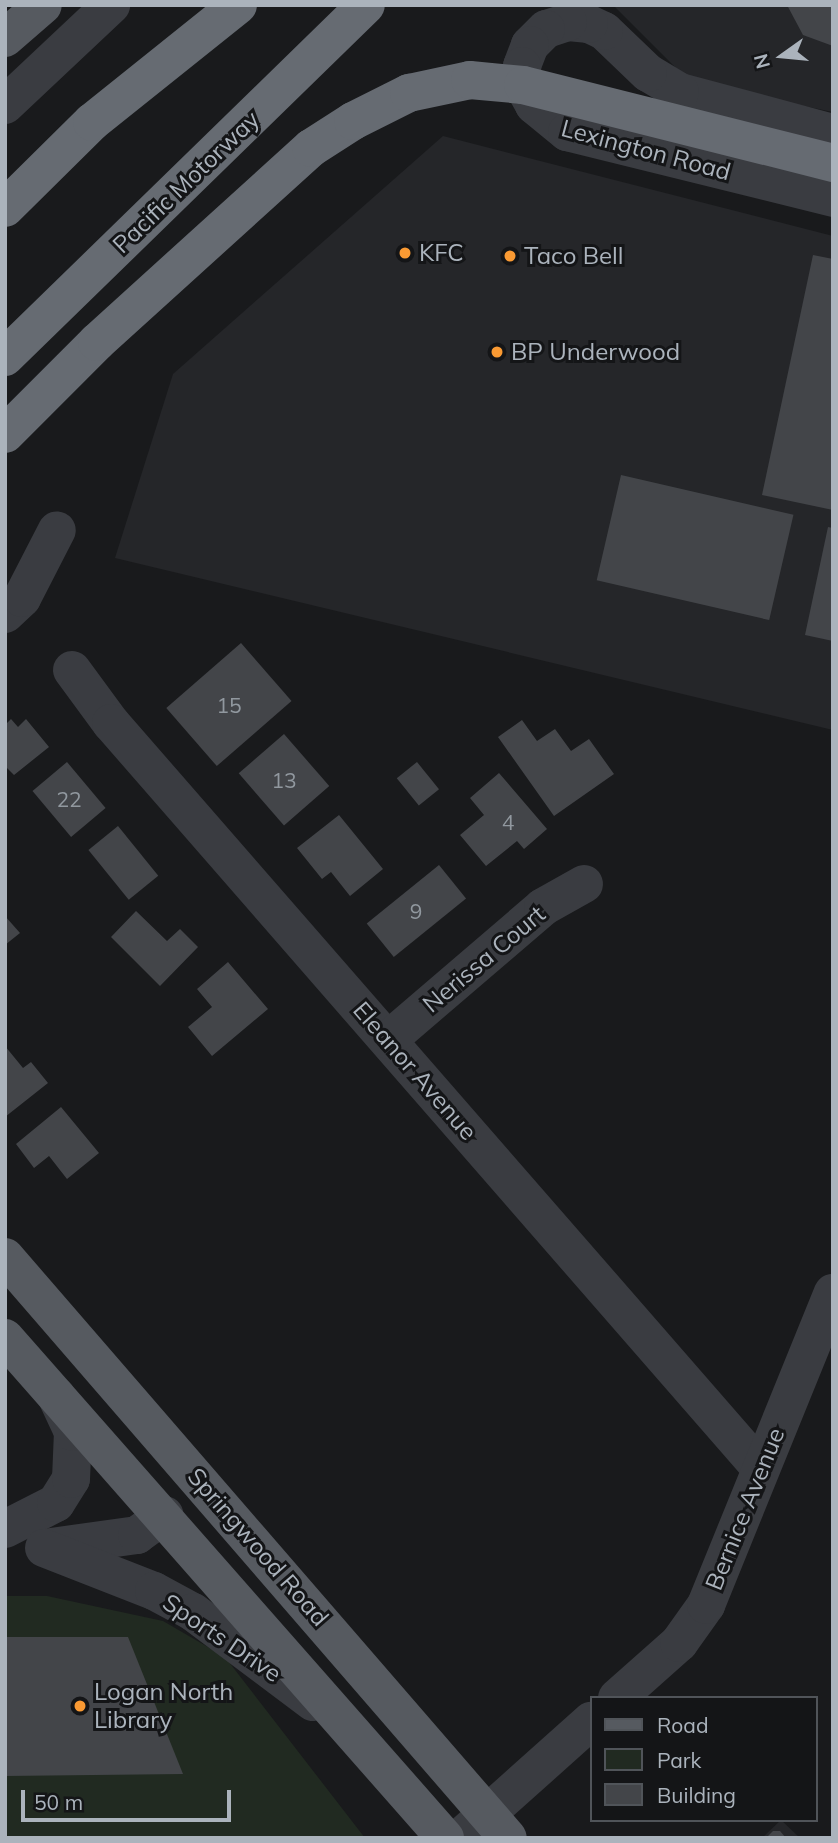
<!DOCTYPE html>
<style>
body{margin:0}
#map{position:relative;width:838px;height:1843px;overflow:hidden;background:#191a1c;font-family:Mulish,sans-serif}
div>[style]{position:absolute}
[style*='--x']{left:calc(var(--x)*1px);top:calc(var(--y)*1px);width:calc(var(--w)*1px);rotate:calc(var(--a)*1deg)}
.built>*{inset:0;background:#252629}
.green>*{inset:0;background:#212a21}
.building>*{inset:0;background:#434549;transform-origin:0 0}
.minor>*{height:38px;margin:-19px;padding:0 19px;transform-origin:19px;border-radius:19px;background:#3a3c41}
.major>*{height:38px;margin:-19px;padding:0 19px;transform-origin:19px;border-radius:19px;background:#565a60}
.highway>*{height:38px;margin:-19px;padding:0 19px;transform-origin:19px;border-radius:19px;background:#666b72}
.dots>*{width:19px;height:19px;translate:-50% -50%;box-sizing:border-box;border:4px solid #141517;border-radius:50%}
span{translate:-50% -50%;white-space:nowrap;text-align:center;line-height:1.15;-webkit-text-stroke:6px #141517;paint-order:stroke}
.number-label{font-size:21px;color:#91989f}
.number-label span{-webkit-text-stroke-width:0}
.street-label{font-size:24px;color:#abb3bc}
.poi-label{font-size:24px;color:#abb3bc}
.left{translate:0 -50%;text-align:left}
.frame{position:absolute;inset:0;border:7px solid #abb3bc;pointer-events:none}
.legend{position:absolute;left:590px;top:1696px;width:228px;height:126px;box-sizing:border-box;background:#141517;border:2px solid #505459;margin:0;padding:9px 12px;list-style:none;font-size:21px;color:#abb3bc}
.legend li{display:flex;align-items:center;gap:14px;height:35px}
.legend b{width:35px;border:2px solid #505459}
.north{position:absolute;left:747px;top:21px;width:70px;height:70px;-webkit-text-stroke:5px #141517;paint-order:stroke;rotate:255deg;font-size:19px;font-weight:700;line-height:28px;text-align:center;color:#abb3bc}
.north::after{content:'';display:block;margin:auto;width:24px;height:32px;background:#abb3bc;clip-path:polygon(50% 0,100% 100%,50% 72%,0 100%)}
.scale{position:absolute;left:21px;top:1790px;width:210px;height:32px;box-sizing:border-box;border:4px solid #abb3bc;border-top:0;padding-left:9px;font-size:21px;line-height:24px;white-space:nowrap;color:#abb3bc;-webkit-text-stroke:5px #141517;paint-order:stroke}
</style>
<div id="map">
<div class="built">
<i style="clip-path:polygon(613px 5px,833px 5px,833px 112px,740px 93px,681px 73px)"></i>
<i style="clip-path:polygon(443px 136px,833px 236px,833px 730px,115px 558px,173px 374px)"></i>
<i style="clip-path:polygon(781px 1820px,800px 1838px,762px 1838px)"></i>
</div>
<div class="green">
<i style="clip-path:polygon(5px 1596px,47px 1596px,163px 1621px,225px 1657px,365px 1838px,5px 1838px)"></i>
</div>
<div class="building">
<i style="clip-path:polygon(787px 5px,833px 5px,833px 46px,803px 35px)"></i>
<i style="clip-path:polygon(813px 255px,833px 259px,833px 510px,762px 495px)"></i>
<i style="left:621px;top:475px;width:177px;height:108px;rotate:13deg"></i>
<i style="clip-path:polygon(828px 527px,833px 528px,833px 641px,805px 635px)"></i>
<i style="left:241px;top:643px;width:77px;height:99px;rotate:49deg"></i>
<i style="clip-path:polygon(11px 719px,18px 727px,26px 719px,49px 747px,14px 775px,5px 766px,5px 725px)"></i>
<i style="clip-path:polygon(522px 720px,537px 741px,555px 729px,571px 751px,589px 739px,614px 774px,554px 816px,498px 737px)"></i>
<i style="left:284px;top:734px;width:69px;height:60px;rotate:49deg"></i>
<i style="left:67px;top:762px;width:60px;height:45px;rotate:50deg"></i>
<i style="left:417px;top:762px;width:35px;height:26px;rotate:51deg"></i>
<i style="clip-path:polygon(499px 773px,547px 829px,524px 849px,517px 841px,486px 866px,460px 835px,484px 815px,470px 798px)"></i>
<i style="clip-path:polygon(339px 815px,383px 869px,350px 896px,331px 872px,322px 879px,297px 848px)"></i>
<i style="left:118px;top:826px;width:64px;height:38px;rotate:51deg"></i>
<i style="left:439px;top:865px;width:43px;height:93px;rotate:51deg"></i>
<i style="clip-path:polygon(136px 911px,167px 941px,180px 929px,198px 947px,160px 986px,111px 937px)"></i>
<i style="clip-path:polygon(5px 916px,20px 933px,5px 945px)"></i>
<i style="clip-path:polygon(228px 962px,268px 1009px,212px 1056px,188px 1027px,212px 1007px,197px 989px)"></i>
<i style="clip-path:polygon(5px 1046px,23px 1068px,31px 1062px,48px 1083px,5px 1117px)"></i>
<i style="clip-path:polygon(61px 1107px,99px 1153px,67px 1179px,49px 1156px,34px 1168px,16px 1144px)"></i>
<i style="clip-path:polygon(5px 1637px,128px 1637px,183px 1774px,5px 1776px)"></i>
<i style="clip-path:polygon(773px 1831px,780px 1831px,786px 1838px,766px 1838px)"></i>
</div>
<div class="minor">
<i style="--x:5;--y:105;--w:146;--a:-43.3"></i>
<i style="--x:833;--y:133;--w:158;--a:-165"></i>
<i style="--x:680;--y:92;--w:37;--a:-149"></i>
<i style="--x:648;--y:73;--w:61;--a:-136.3"></i>
<i style="--x:604;--y:31;--w:17;--a:-155"></i>
<i style="--x:589;--y:24;--w:21;--a:-175"></i>
<i style="--x:568;--y:22;--w:23;--a:162"></i>
<i style="--x:546;--y:29;--w:23;--a:135"></i>
<i style="--x:530;--y:45;--w:22;--a:111"></i>
<i style="--x:522;--y:66;--w:19;--a:87"></i>
<i style="--x:523;--y:85;--w:23;--a:61"></i>
<i style="--x:534;--y:105;--w:43;--a:39.3"></i>
<i style="--x:567;--y:132;--w:274;--a:13.9"></i>
<i style="--x:5;--y:614;--w:23;--a:-43"></i>
<i style="--x:22;--y:598;--w:76;--a:-62.8"></i>
<i style="--x:72;--y:670;--w:66;--a:53.7"></i>
<i style="--x:111;--y:723;--w:989;--a:48.93"></i>
<i style="--x:388;--y:1040;--w:204;--a:-40.6"></i>
<i style="--x:543;--y:907;--w:47;--a:-29.3"></i>
<i style="--x:5;--y:1529;--w:57;--a:-27"></i>
<i style="--x:56;--y:1503;--w:28;--a:-58"></i>
<i style="--x:71;--y:1479;--w:47;--a:-87.6"></i>
<i style="--x:73;--y:1432;--w:40;--a:-115"></i>
<i style="--x:51;--y:1547;--w:87;--a:-7.9"></i>
<i style="--x:137;--y:1535;--w:34;--a:-36"></i>
<i style="--x:44;--y:1548;--w:118;--a:21.4"></i>
<i style="--x:154;--y:1591;--w:44;--a:28.3"></i>
<i style="--x:193;--y:1612;--w:150;--a:36.9"></i>
<i style="--x:617;--y:1698;--w:83;--a:-41.6"></i>
<i style="--x:679;--y:1643;--w:47;--a:-54.6"></i>
<i style="--x:706;--y:1605;--w:337;--a:-67.9"></i>
<i style="--x:460;--y:1838;--w:176;--a:-41.8"></i>
</div>
<div class="major">
<i style="--x:5;--y:38;--w:50;--a:-41"></i>
<i style="--x:5;--y:1257;--w:768;--a:49.12"></i>
<i style="--x:5;--y:1338;--w:666;--a:48.65"></i>
</div>
<div class="highway">
<i style="--x:5;--y:208;--w:122;--a:-44.7"></i>
<i style="--x:92;--y:122;--w:187;--a:-38.7"></i>
<i style="--x:5;--y:357;--w:504;--a:-44.28"></i>
<i style="--x:5;--y:434;--w:130;--a:-45"></i>
<i style="--x:97;--y:342;--w:289;--a:-42.2"></i>
<i style="--x:311;--y:148;--w:50;--a:-32.7"></i>
<i style="--x:353;--y:121;--w:63;--a:-26.6"></i>
<i style="--x:409;--y:93;--w:62;--a:-12"></i>
<i style="--x:470;--y:80;--w:53;--a:5.4"></i>
<i style="--x:523;--y:85;--w:320;--a:14.1"></i>
</div>
<div class="dots">
<i style="left:405px;top:253px;background:#fa9a33"></i>
<i style="left:510px;top:256px;background:#fa9a33"></i>
<i style="left:497px;top:352px;background:#fa9a33"></i>
<i style="left:80px;top:1706px;background:#fa9a33"></i>
</div>
<div class="number-label">
<span style="left:229px;top:705px">15</span>
<span style="left:284px;top:780px">13</span>
<span style="left:69px;top:799px">22</span>
<span style="left:508px;top:822px">4</span>
<span style="left:416px;top:911px">9</span>
</div>
<div class="street-label">
<span style="left:646px;top:150px;rotate:15deg">Lexington Road</span>
<span style="left:186px;top:182px;rotate:-44deg">Pacific Motorway</span>
<span style="left:484px;top:959px;rotate:-40deg">Nerissa Court</span>
<span style="left:415px;top:1071px;rotate:49deg">Eleanor Avenue</span>
<span style="left:745px;top:1509px;rotate:-68deg">Bernice Avenue</span>
<span style="left:258px;top:1547px;rotate:49deg">Springwood Road</span>
<span style="left:222px;top:1638px;rotate:34deg">Sports Drive</span>
</div>
<div class="poi-label">
<span class="left" style="left:419px;top:253px">KFC</span>
<span class="left" style="left:524px;top:256px">Taco Bell</span>
<span class="left" style="left:511px;top:352px">BP Underwood</span>
<span class="left" style="left:94px;top:1706px">Logan North<br>Library</span>
</div>
<div class="frame"></div>
<ul class="legend">
<li><b style="height:9px;background:#565a60"></b>Road</li>
<li><b style="height:19px;background:#212a21"></b>Park</li>
<li><b style="height:19px;background:#434549"></b>Building</li>
</ul>
<div class="north">N</div>
<div class="scale">50 m</div>
</div>
